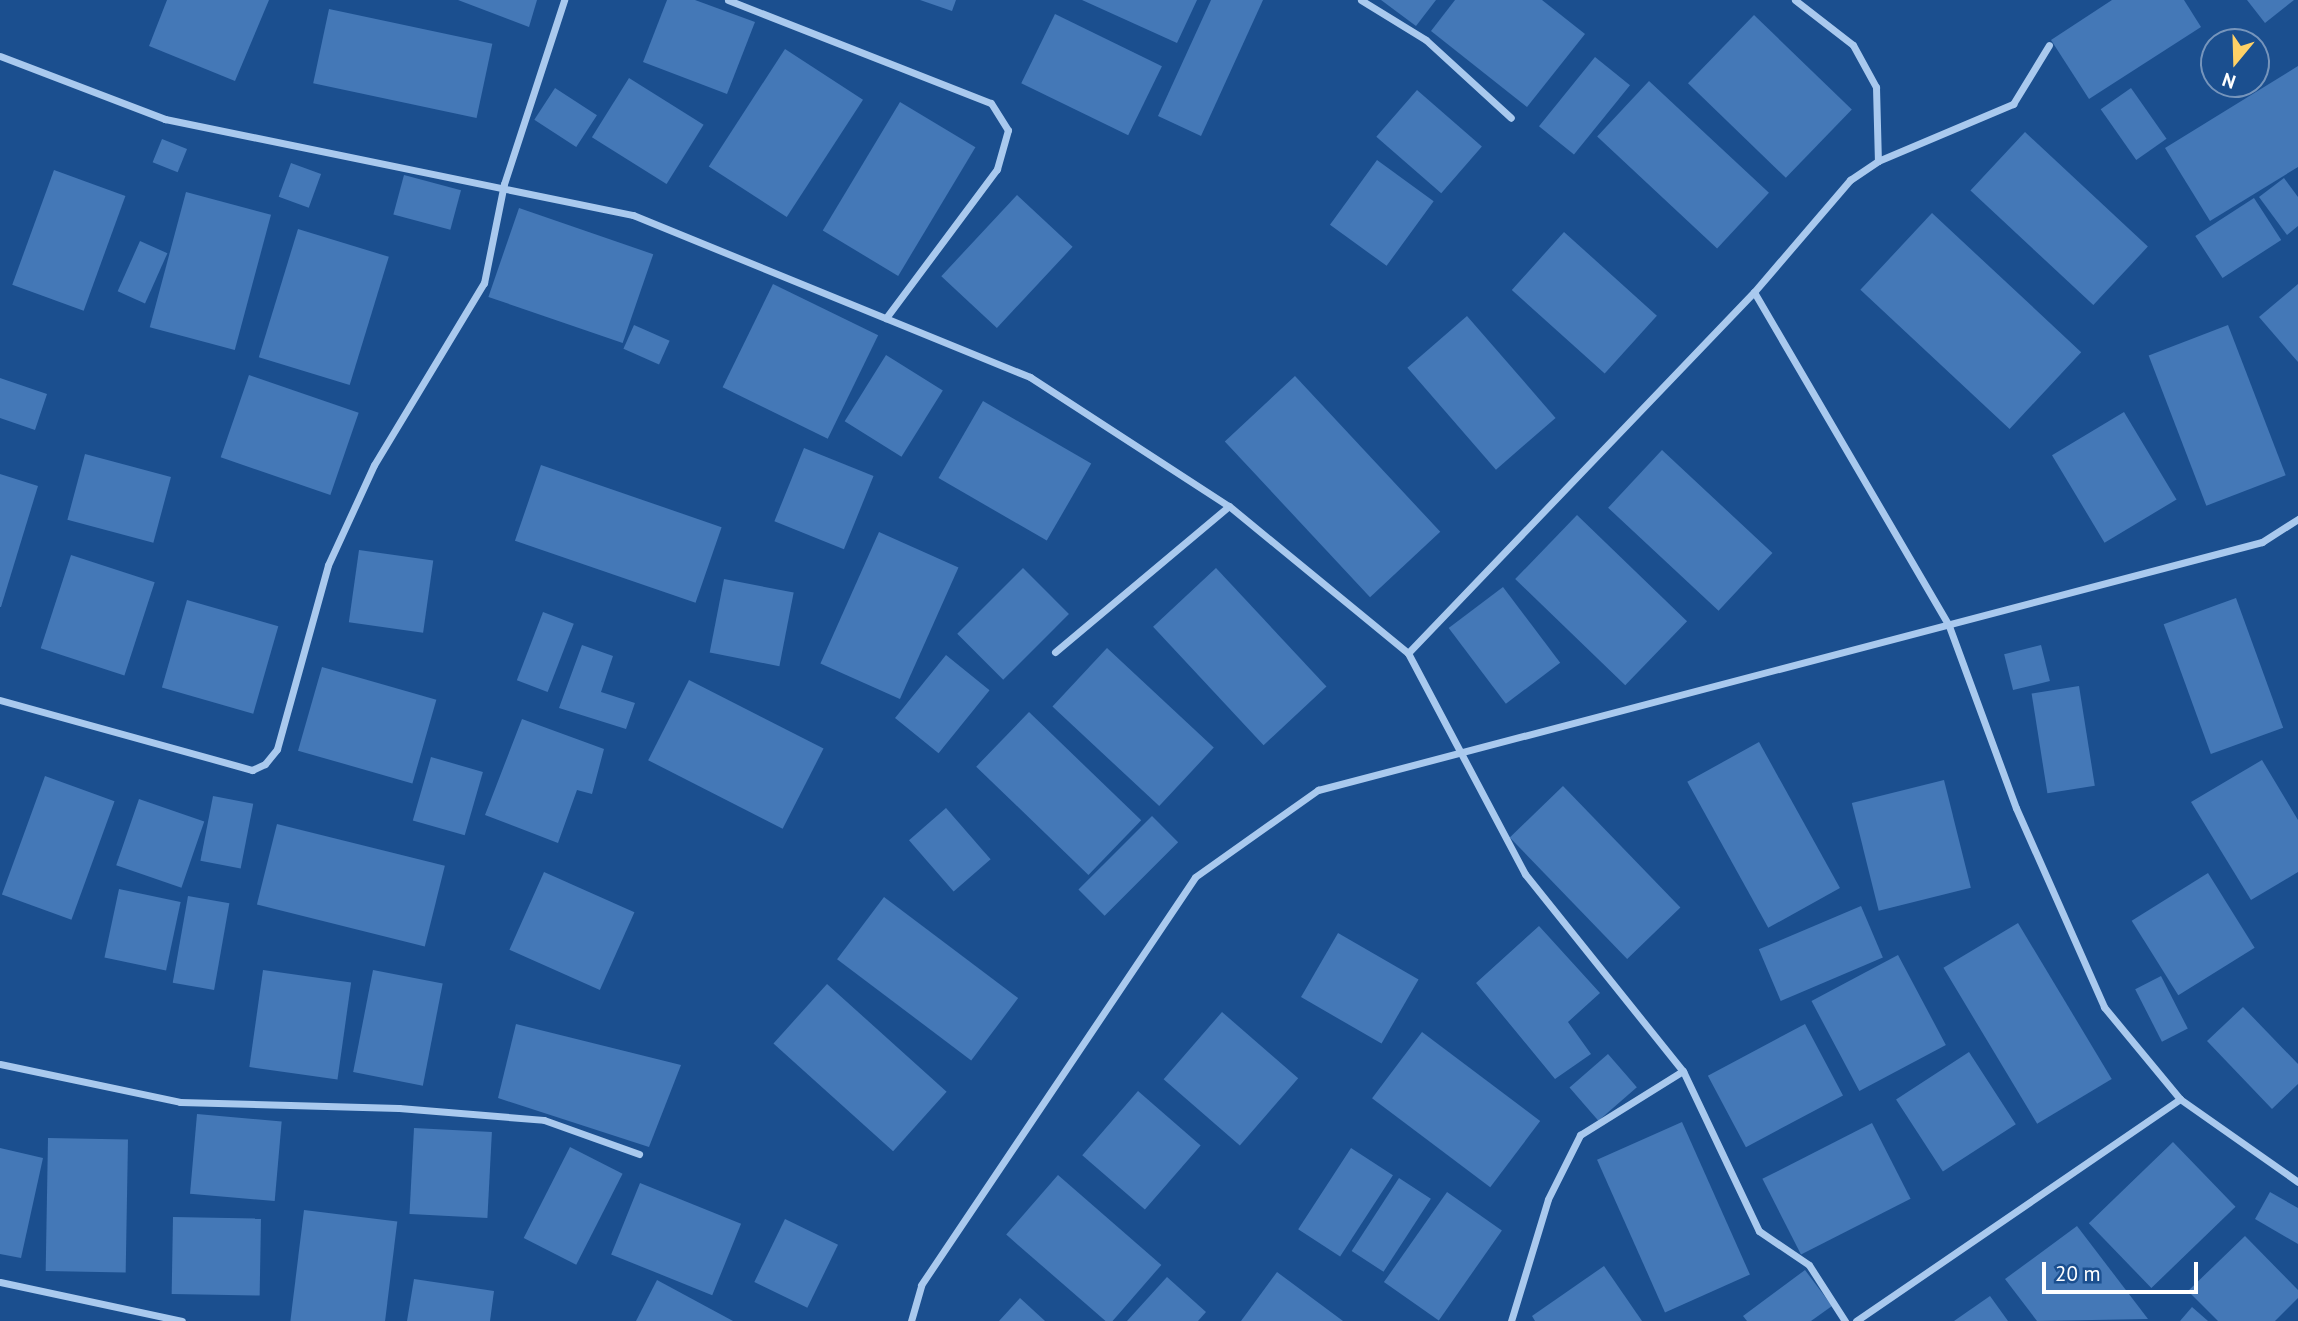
<!DOCTYPE html>
<style>
body{margin:0}
#map{position:relative;width:2298px;height:1321px;overflow:hidden;background:#1b4f8f;font-family:"PT Sans",sans-serif}
div>[style]{position:absolute}
[style*='--x']{left:calc(var(--x)*1px);top:calc(var(--y)*1px);width:calc(var(--w)*1px);rotate:calc(var(--a)*1deg)}
.building>*{inset:0;background:#4478b7;transform-origin:0 0}
.minor>*{height:7px;margin:-3.5px;padding:0 3.5px;transform-origin:3.5px;border-radius:3.5px;background:#a9c9ee}
span{translate:-50% -50%;white-space:nowrap;text-align:center;line-height:1.15;-webkit-text-stroke:5px #1b4f8f;paint-order:stroke}
.north{position:absolute;left:2200px;top:28px;width:70px;height:70px;box-sizing:border-box;background:#1b4f8f;border:2px solid #7695bc;border-radius:50%;rotate:199deg;font-size:19px;font-weight:700;line-height:28px;text-align:center;color:#fff}
.north::after{content:'';display:block;margin:auto;width:24px;height:32px;background:#ffd166;clip-path:polygon(50% 0,100% 100%,50% 72%,0 100%)}
.scale{position:absolute;left:2042px;top:1262px;width:156px;height:32px;box-sizing:border-box;border:4px solid #fff;border-top:0;padding-left:9px;font-size:21px;line-height:24px;white-space:nowrap;color:#fff;-webkit-text-stroke:5px #1b4f8f;paint-order:stroke}
</style>
<div id="map">
<div class="building">
<i style="clip-path:polygon(167px 0,269px 0,235px 81px,149px 46px)"></i>
<i style="clip-path:polygon(458px 0,537px 0,529px 27px)"></i>
<i style="clip-path:polygon(667px 0,695px 0,755px 22px,727px 94px,643px 62px)"></i>
<i style="clip-path:polygon(920px 0,956px 0,952px 11px)"></i>
<i style="clip-path:polygon(1082px 0,1197px 0,1177px 43px)"></i>
<i style="clip-path:polygon(1211px 0,1263px 0,1201px 136px,1158px 116px)"></i>
<i style="clip-path:polygon(1381px 0,1436px 0,1416px 26px)"></i>
<i style="clip-path:polygon(1455px 0,1542px 0,1585px 34px,1527px 107px,1431px 31px)"></i>
<i style="clip-path:polygon(2112px 0,2184px 0,2201px 27px,2089px 99px,2051px 40px)"></i>
<i style="clip-path:polygon(2247px 0,2294px 0,2265px 23px)"></i>
<i style="left:329px;top:9px;width:167px;height:76px;rotate:12deg"></i>
<i style="left:1055px;top:14px;width:119px;height:77px;rotate:26deg"></i>
<i style="left:1754px;top:15px;width:136px;height:95px;rotate:44deg"></i>
<i style="left:785px;top:49px;width:93px;height:140px;rotate:33deg"></i>
<i style="left:1595px;top:57px;width:45px;height:89px;rotate:39deg"></i>
<i style="clip-path:polygon(2298px 66px,2298px 167px,2210px 221px,2165px 148px)"></i>
<i style="left:629px;top:78px;width:88px;height:70px;rotate:32deg"></i>
<i style="left:1649px;top:81px;width:164px;height:76px;rotate:43deg"></i>
<i style="left:555px;top:88px;width:50px;height:38px;rotate:33deg"></i>
<i style="left:2131px;top:88px;width:62px;height:37px;rotate:55deg"></i>
<i style="left:1417px;top:90px;width:86px;height:62px;rotate:41deg"></i>
<i style="left:900px;top:102px;width:88px;height:150px;rotate:31deg"></i>
<i style="left:2025px;top:132px;width:168px;height:80px;rotate:43deg"></i>
<i style="left:162px;top:139px;width:27px;height:25px;rotate:22deg"></i>
<i style="left:1377px;top:160px;width:70px;height:80px;rotate:36deg"></i>
<i style="left:291px;top:163px;width:32px;height:36px;rotate:20deg"></i>
<i style="left:54px;top:170px;width:76px;height:122px;rotate:20deg"></i>
<i style="left:404px;top:175px;width:59px;height:41px;rotate:15deg"></i>
<i style="clip-path:polygon(2284px 178px,2298px 197px,2298px 226px,2287px 235px,2259px 197px)"></i>
<i style="left:186px;top:192px;width:88px;height:140px;rotate:15deg"></i>
<i style="left:1017px;top:195px;width:76px;height:111px;rotate:43deg"></i>
<i style="left:2254px;top:198px;width:50px;height:70px;rotate:57deg"></i>
<i style="left:519px;top:208px;width:142px;height:94px;rotate:19deg"></i>
<i style="left:1932px;top:213px;width:204px;height:105px;rotate:43deg"></i>
<i style="left:298px;top:229px;width:95px;height:134px;rotate:17deg"></i>
<i style="left:1564px;top:232px;width:125px;height:78px;rotate:42deg"></i>
<i style="left:140px;top:241px;width:30px;height:55px;rotate:24deg"></i>
<i style="left:773px;top:284px;width:117px;height:115px;rotate:26deg"></i>
<i style="clip-path:polygon(2298px 284px,2298px 362px,2259px 317px)"></i>
<i style="left:1467px;top:316px;width:135px;height:79px;rotate:49deg"></i>
<i style="left:634px;top:325px;width:39px;height:26px;rotate:24deg"></i>
<i style="left:2228px;top:325px;width:161px;height:85px;rotate:69deg"></i>
<i style="left:886px;top:355px;width:67px;height:78px;rotate:32deg"></i>
<i style="left:249px;top:375px;width:116px;height:87px;rotate:19deg"></i>
<i style="left:1295px;top:376px;width:213px;height:96px;rotate:47deg"></i>
<i style="clip-path:polygon(0 378px,47px 394px,35px 430px,0 418px)"></i>
<i style="left:983px;top:401px;width:125px;height:89px;rotate:30deg"></i>
<i style="left:2124px;top:412px;width:102px;height:84px;rotate:59deg"></i>
<i style="left:804px;top:448px;width:75px;height:79px;rotate:22deg"></i>
<i style="left:1662px;top:450px;width:151px;height:79px;rotate:43deg"></i>
<i style="left:85px;top:454px;width:89px;height:68px;rotate:15deg"></i>
<i style="left:541px;top:465px;width:191px;height:80px;rotate:19deg"></i>
<i style="clip-path:polygon(0 474px,38px 486px,1px 607px,0 607px)"></i>
<i style="left:1577px;top:515px;width:153px;height:89px;rotate:44deg"></i>
<i style="left:879px;top:532px;width:87px;height:144px;rotate:24deg"></i>
<i style="left:359px;top:550px;width:75px;height:73px;rotate:8deg"></i>
<i style="left:71px;top:555px;width:88px;height:98px;rotate:18deg"></i>
<i style="left:1023px;top:568px;width:65px;height:93px;rotate:45deg"></i>
<i style="left:1216px;top:568px;width:162px;height:86px;rotate:47deg"></i>
<i style="left:724px;top:579px;width:71px;height:75px;rotate:11deg"></i>
<i style="left:1503px;top:587px;width:95px;height:68px;rotate:53deg"></i>
<i style="left:2236px;top:598px;width:138px;height:77px;rotate:70deg"></i>
<i style="left:187px;top:600px;width:95px;height:91px;rotate:16deg"></i>
<i style="left:543px;top:612px;width:33px;height:73px;rotate:21deg"></i>
<i style="clip-path:polygon(582px 645px,613px 656px,601px 692px,635px 703px,626px 729px,559px 708px)"></i>
<i style="left:2041px;top:645px;width:37px;height:38px;rotate:76deg"></i>
<i style="left:1107px;top:648px;width:146px;height:80px;rotate:43deg"></i>
<i style="left:946px;top:655px;width:56px;height:81px;rotate:39deg"></i>
<i style="left:322px;top:667px;width:119px;height:87px;rotate:16deg"></i>
<i style="left:689px;top:680px;width:151px;height:90px;rotate:27deg"></i>
<i style="left:2079px;top:686px;width:101px;height:48px;rotate:81deg"></i>
<i style="left:1029px;top:712px;width:156px;height:76px;rotate:44deg"></i>
<i style="clip-path:polygon(522px 719px,604px 749px,592px 794px,577px 790px,558px 843px,485px 815px)"></i>
<i style="left:1759px;top:742px;width:167px;height:82px;rotate:61deg"></i>
<i style="left:431px;top:757px;width:54px;height:66px;rotate:16deg"></i>
<i style="clip-path:polygon(2262px 760px,2298px 820px,2298px 872px,2251px 900px,2191px 802px)"></i>
<i style="left:45px;top:776px;width:74px;height:126px;rotate:20deg"></i>
<i style="left:1944px;top:780px;width:111px;height:95px;rotate:76deg"></i>
<i style="left:1563px;top:786px;width:169px;height:74px;rotate:46deg"></i>
<i style="left:213px;top:796px;width:41px;height:66px;rotate:11deg"></i>
<i style="left:139px;top:799px;width:69px;height:70px;rotate:19deg"></i>
<i style="left:946px;top:808px;width:68px;height:49px;rotate:49deg"></i>
<i style="left:1152px;top:816px;width:37px;height:104px;rotate:45deg"></i>
<i style="left:277px;top:824px;width:173px;height:83px;rotate:14deg"></i>
<i style="left:544px;top:872px;width:99px;height:85px;rotate:24deg"></i>
<i style="left:2208px;top:873px;width:88px;height:90px;rotate:58deg"></i>
<i style="left:119px;top:889px;width:63px;height:70px;rotate:12deg"></i>
<i style="left:188px;top:896px;width:42px;height:88px;rotate:10deg"></i>
<i style="left:884px;top:897px;width:168px;height:78px;rotate:37deg"></i>
<i style="left:1861px;top:906px;width:56px;height:111px;rotate:67deg"></i>
<i style="left:2018px;top:923px;width:182px;height:87px;rotate:59deg"></i>
<i style="clip-path:polygon(1539px 926px,1600px 993px,1568px 1022px,1591px 1054px,1555px 1079px,1476px 983px)"></i>
<i style="left:1338px;top:933px;width:93px;height:74px;rotate:30deg"></i>
<i style="left:1898px;top:955px;width:102px;height:98px;rotate:62deg"></i>
<i style="left:263px;top:970px;width:89px;height:98px;rotate:8deg"></i>
<i style="left:373px;top:970px;width:71px;height:104px;rotate:11deg"></i>
<i style="left:2161px;top:976px;width:59px;height:29px;rotate:63deg"></i>
<i style="left:827px;top:984px;width:161px;height:80px;rotate:42deg"></i>
<i style="clip-path:polygon(2243px 1007px,2298px 1064px,2298px 1084px,2272px 1109px,2207px 1041px)"></i>
<i style="left:1222px;top:1012px;width:101px;height:89px;rotate:41deg"></i>
<i style="clip-path:polygon(516px 1024px,681px 1065px,649px 1147px,498px 1098px)"></i>
<i style="left:1805px;top:1024px;width:81px;height:110px;rotate:62deg"></i>
<i style="left:1422px;top:1032px;width:148px;height:83px;rotate:37deg"></i>
<i style="left:1969px;top:1052px;width:86px;height:87px;rotate:57deg"></i>
<i style="left:1608px;top:1054px;width:44px;height:51px;rotate:49deg"></i>
<i style="left:1138px;top:1091px;width:83px;height:85px;rotate:41deg"></i>
<i style="left:197px;top:1114px;width:85px;height:80px;rotate:5deg"></i>
<i style="left:1682px;top:1122px;width:167px;height:93px;rotate:66deg"></i>
<i style="left:1872px;top:1123px;width:85px;height:123px;rotate:63deg"></i>
<i style="left:414px;top:1128px;width:78px;height:86px;rotate:3deg"></i>
<i style="left:48px;top:1138px;width:80px;height:133px;rotate:1deg"></i>
<i style="left:2173px;top:1142px;width:90px;height:117px;rotate:46deg"></i>
<i style="left:570px;top:1147px;width:59px;height:102px;rotate:27deg"></i>
<i style="clip-path:polygon(0 1148px,43px 1158px,21px 1258px,0 1254px)"></i>
<i style="left:1351px;top:1148px;width:50px;height:97px;rotate:33deg"></i>
<i style="left:1058px;top:1175px;width:137px;height:79px;rotate:41deg"></i>
<i style="left:1399px;top:1178px;width:38px;height:87px;rotate:33deg"></i>
<i style="left:640px;top:1183px;width:109px;height:77px;rotate:22deg"></i>
<i style="left:1447px;top:1192px;width:67px;height:110px;rotate:35deg"></i>
<i style="clip-path:polygon(2270px 1192px,2298px 1208px,2298px 1244px,2255px 1219px)"></i>
<i style="left:304px;top:1210px;width:94px;height:112px;rotate:7deg"></i>
<i style="left:173px;top:1217px;width:88px;height:77px;rotate:1deg"></i>
<i style="left:785px;top:1219px;width:59px;height:70px;rotate:26deg"></i>
<i style="clip-path:polygon(2077px 1226px,2148px 1319px,2037px 1321px,2005px 1279px)"></i>
<i style="clip-path:polygon(2245px 1236px,2298px 1290px,2298px 1298px,2275px 1321px,2218px 1321px,2188px 1291px)"></i>
<i style="clip-path:polygon(1604px 1266px,1642px 1321px,1535px 1321px,1532px 1316px)"></i>
<i style="clip-path:polygon(1805px 1270px,1832px 1306px,1811px 1321px,1747px 1321px,1743px 1316px)"></i>
<i style="clip-path:polygon(1277px 1272px,1343px 1321px,1241px 1321px)"></i>
<i style="clip-path:polygon(1167px 1277px,1206px 1312px,1198px 1321px,1127px 1321px)"></i>
<i style="clip-path:polygon(414px 1279px,494px 1291px,490px 1321px,407px 1321px)"></i>
<i style="clip-path:polygon(657px 1280px,733px 1321px,636px 1321px)"></i>
<i style="clip-path:polygon(1990px 1296px,2008px 1321px,1954px 1321px)"></i>
<i style="clip-path:polygon(1020px 1298px,1045px 1321px,999px 1321px)"></i>
<i style="clip-path:polygon(2192px 1307px,2208px 1321px,2180px 1321px)"></i>
</div>
<div class="minor">
<i style="--x:728;--y:0;--w:282;--a:21.4"></i>
<i style="--x:991;--y:103;--w:32;--a:58"></i>
<i style="--x:1008;--y:130;--w:41;--a:105.8"></i>
<i style="--x:997;--y:169;--w:186;--a:126.7"></i>
<i style="--x:1361;--y:0;--w:76;--a:31.6"></i>
<i style="--x:1426;--y:40;--w:115;--a:42.5"></i>
<i style="--x:1795;--y:0;--w:73;--a:37.8"></i>
<i style="--x:1853;--y:45;--w:48;--a:61.3"></i>
<i style="--x:1876;--y:87;--w:74;--a:88.5"></i>
<i style="--x:0;--y:56;--w:177;--a:20.9"></i>
<i style="--x:165;--y:119;--w:478;--a:11.6"></i>
<i style="--x:633;--y:215;--w:429;--a:22.2"></i>
<i style="--x:1030;--y:377;--w:237;--a:33"></i>
<i style="--x:1229;--y:506;--w:232;--a:39.4"></i>
<i style="--x:1408;--y:653;--w:250;--a:62.1"></i>
<i style="--x:1525;--y:874;--w:253;--a:51.3"></i>
<i style="--x:1683;--y:1071;--w:177;--a:64.6"></i>
<i style="--x:1759;--y:1231;--w:60;--a:34.2"></i>
<i style="--x:1809;--y:1265;--w:67;--a:57.3"></i>
<i style="--x:1754;--y:292;--w:387;--a:59.7"></i>
<i style="--x:1949;--y:626;--w:194;--a:69.8"></i>
<i style="--x:2016;--y:808;--w:218;--a:66.1"></i>
<i style="--x:2104;--y:1007;--w:119;--a:50.4"></i>
<i style="--x:2180;--y:1099;--w:144;--a:35.1"></i>
<i style="--x:1055;--y:652;--w:227;--a:-40"></i>
<i style="--x:1408;--y:653;--w:500;--a:-46.22"></i>
<i style="--x:1754;--y:292;--w:148;--a:-49.4"></i>
<i style="--x:1850;--y:180;--w:34;--a:-34"></i>
<i style="--x:1878;--y:161;--w:147;--a:-22.9"></i>
<i style="--x:2013;--y:104;--w:69;--a:-58.6"></i>
<i style="--x:0;--y:700;--w:262;--a:15.5"></i>
<i style="--x:252;--y:770;--w:14;--a:-25"></i>
<i style="--x:265;--y:764;--w:19;--a:-51"></i>
<i style="--x:277;--y:749;--w:191;--a:-74.5"></i>
<i style="--x:328;--y:565;--w:110;--a:-65.3"></i>
<i style="--x:374;--y:465;--w:213;--a:-58.9"></i>
<i style="--x:484;--y:283;--w:101;--a:-78.6"></i>
<i style="--x:504;--y:184;--w:194;--a:-71.9"></i>
<i style="--x:0;--y:1064;--w:184;--a:11.9"></i>
<i style="--x:180;--y:1102;--w:219;--a:1.6"></i>
<i style="--x:399;--y:1108;--w:145;--a:4.7"></i>
<i style="--x:544;--y:1120;--w:101;--a:19.7"></i>
<i style="--x:0;--y:1282;--w:186;--a:12.1"></i>
<i style="--x:911;--y:1321;--w:37;--a:-74"></i>
<i style="--x:921;--y:1285;--w:491;--a:-56.1"></i>
<i style="--x:1195;--y:877;--w:151;--a:-35.3"></i>
<i style="--x:1318;--y:790;--w:976;--a:-14.72"></i>
<i style="--x:2262;--y:542;--w:43;--a:-32.6"></i>
<i style="--x:1511;--y:1321;--w:127;--a:-73.1"></i>
<i style="--x:1548;--y:1199;--w:72;--a:-63.4"></i>
<i style="--x:1580;--y:1135;--w:121;--a:-31.9"></i>
<i style="--x:1856;--y:1321;--w:393;--a:-34.4"></i>
</div>
<div class="north">N</div>
<div class="scale">20 m</div>
</div>
